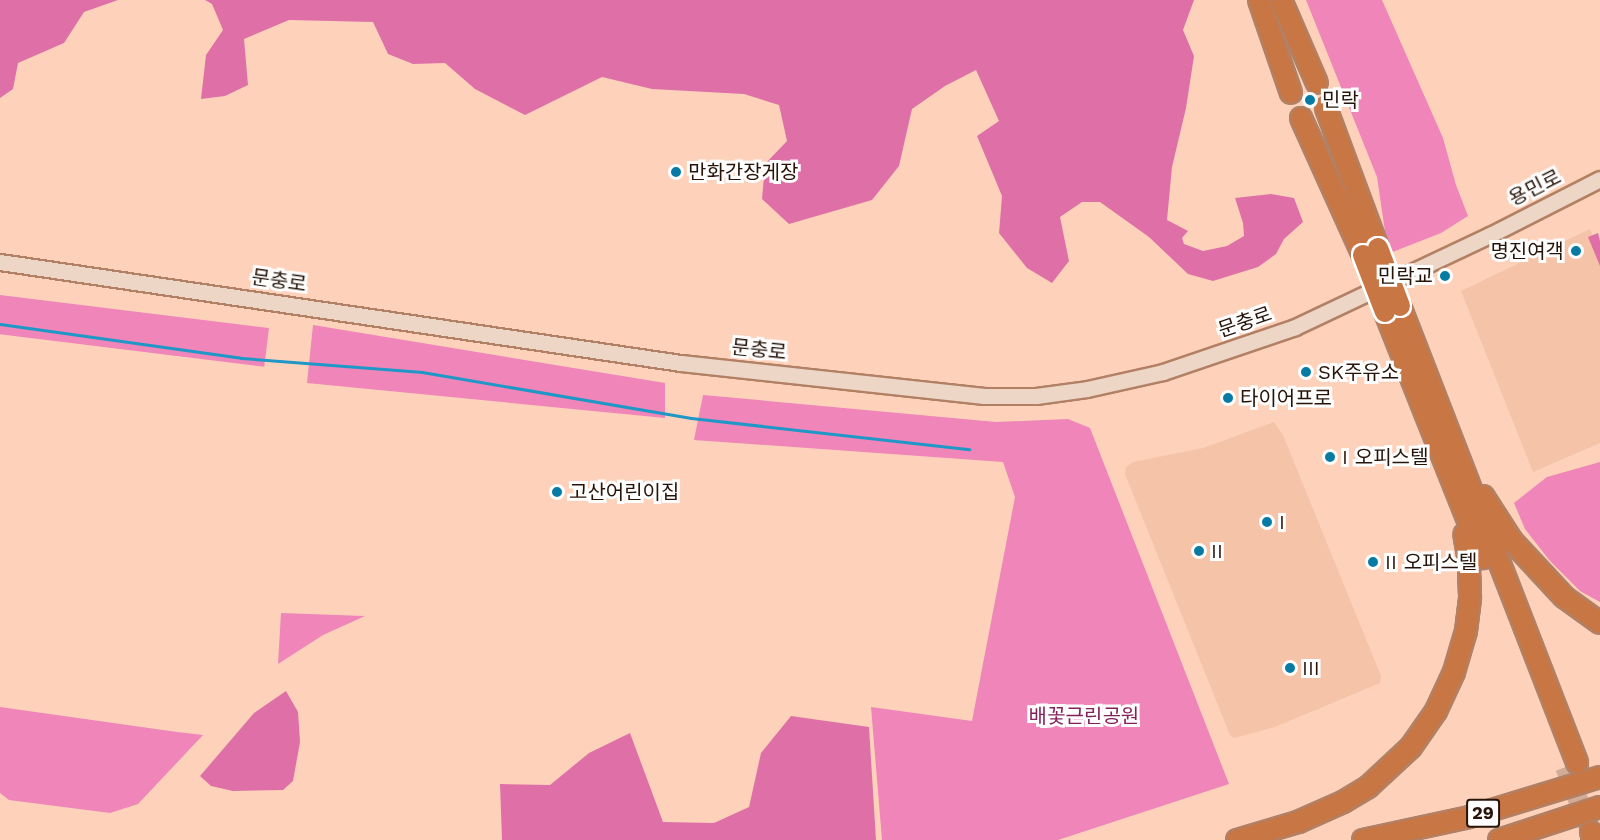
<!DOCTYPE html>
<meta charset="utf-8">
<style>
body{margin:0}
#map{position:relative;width:1600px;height:840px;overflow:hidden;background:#fed2ba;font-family:"Work Sans","Noto Sans KR",sans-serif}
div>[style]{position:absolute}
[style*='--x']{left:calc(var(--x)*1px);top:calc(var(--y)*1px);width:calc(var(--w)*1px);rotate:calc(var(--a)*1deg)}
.built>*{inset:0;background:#f4c3a8}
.green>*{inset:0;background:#ef85b8;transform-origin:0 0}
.forest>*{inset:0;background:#de70a7}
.stream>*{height:3px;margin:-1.5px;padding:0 1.5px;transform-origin:1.5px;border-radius:1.5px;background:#2098c7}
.highway-tunnel>*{height:20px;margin-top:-10px;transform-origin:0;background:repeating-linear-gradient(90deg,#d3ac97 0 20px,transparent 0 30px)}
.roads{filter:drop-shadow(2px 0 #b28064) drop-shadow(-2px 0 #b28064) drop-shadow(0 2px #b28064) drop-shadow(0 -2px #b28064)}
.secondary>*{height:15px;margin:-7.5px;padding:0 7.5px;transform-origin:7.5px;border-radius:7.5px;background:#eed6c7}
.highway>*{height:20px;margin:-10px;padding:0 10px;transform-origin:10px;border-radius:10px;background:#c87644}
.bridges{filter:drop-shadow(2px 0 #fff) drop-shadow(-2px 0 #fff) drop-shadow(0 2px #fff) drop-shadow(0 -2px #fff)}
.highway-bridge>*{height:20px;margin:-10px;padding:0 10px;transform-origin:10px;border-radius:10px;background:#c87644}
.dots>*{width:16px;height:16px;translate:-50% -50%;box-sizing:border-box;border:3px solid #fefefe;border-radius:50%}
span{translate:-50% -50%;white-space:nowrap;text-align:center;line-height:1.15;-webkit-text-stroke:6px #fefefe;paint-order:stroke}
.shield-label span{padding:2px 4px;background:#fefefe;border:2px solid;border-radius:4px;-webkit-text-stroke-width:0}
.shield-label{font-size:18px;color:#271409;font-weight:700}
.poi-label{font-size:20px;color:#271409}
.left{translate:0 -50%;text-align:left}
.right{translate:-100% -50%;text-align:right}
.street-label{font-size:20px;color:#271409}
.park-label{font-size:20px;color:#842159}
</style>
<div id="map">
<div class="built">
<i style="clip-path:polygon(1590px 229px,1600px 254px,1600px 443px,1533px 472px,1461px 291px)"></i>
<i style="clip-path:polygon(1274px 422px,1283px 435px,1381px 676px,1380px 683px,1275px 727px,1234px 738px,1230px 735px,1125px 474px,1126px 467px,1133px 462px,1203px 448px)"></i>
</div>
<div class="green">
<i style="clip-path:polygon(1306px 0,1382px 0,1443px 138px,1456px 185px,1468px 216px,1441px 233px,1390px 253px,1387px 245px,1377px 177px)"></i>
<i style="left:0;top:295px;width:271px;height:39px;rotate:7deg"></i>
<i style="clip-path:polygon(313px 325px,665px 383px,665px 418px,307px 383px)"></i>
<i style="clip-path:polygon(703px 395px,996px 422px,1068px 419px,1090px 428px,1229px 784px,1058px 840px,882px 840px,871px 707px,972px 721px,1015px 497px,1003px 462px,694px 440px)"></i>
<i style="clip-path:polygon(1600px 462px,1600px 602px,1580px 591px,1550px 561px,1525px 529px,1514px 503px,1547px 477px)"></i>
<i style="clip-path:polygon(281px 613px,365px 616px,323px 635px,278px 664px)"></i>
<i style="clip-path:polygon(0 707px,177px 732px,203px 735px,138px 804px,110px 813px,9px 800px,0 793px)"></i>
</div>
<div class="forest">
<i style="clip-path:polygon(0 0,118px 0,84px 12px,64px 43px,18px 63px,13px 89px,0 98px)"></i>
<i style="clip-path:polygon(205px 0,1194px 0,1183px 30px,1194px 56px,1186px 108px,1172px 167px,1167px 220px,1188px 231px,1182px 238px,1184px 244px,1203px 251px,1227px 246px,1244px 236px,1243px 223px,1235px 198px,1271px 194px,1294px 198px,1303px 222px,1284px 239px,1276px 254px,1258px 267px,1213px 281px,1188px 274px,1149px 237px,1100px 202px,1082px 202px,1060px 217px,1069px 261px,1052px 283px,1027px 268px,999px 233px,1002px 196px,977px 136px,999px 121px,976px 70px,945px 86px,912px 109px,899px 166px,872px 200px,789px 224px,762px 199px,765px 164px,787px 141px,779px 105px,744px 94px,652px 89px,602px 77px,525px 115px,475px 89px,445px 63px,413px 64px,388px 54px,373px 22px,289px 20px,244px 39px,248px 85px,225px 96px,201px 99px,206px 55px,223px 30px,212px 4px)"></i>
<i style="clip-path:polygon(1598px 233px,1600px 241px,1600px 266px,1588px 237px)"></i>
<i style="clip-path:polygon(286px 691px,298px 712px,300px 742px,293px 781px,283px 790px,233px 791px,211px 786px,200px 776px,254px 713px)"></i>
<i style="clip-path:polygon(791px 716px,869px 727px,876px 840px,502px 840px,500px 784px,550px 785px,589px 753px,630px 733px,663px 822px,714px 823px,749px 807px,761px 753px)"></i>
</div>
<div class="stream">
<i style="--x:0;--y:324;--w:243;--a:8"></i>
<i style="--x:241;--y:358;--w:182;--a:4.4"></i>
<i style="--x:422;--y:372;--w:273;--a:9.7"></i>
<i style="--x:691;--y:418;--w:280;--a:6.4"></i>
</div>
<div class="highway-tunnel">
<i style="--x:1565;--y:767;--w:70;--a:68.2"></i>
</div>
<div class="roads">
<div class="secondary">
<i style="--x:0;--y:262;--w:688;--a:8.44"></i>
<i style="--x:681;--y:363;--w:305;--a:6.2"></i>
<i style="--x:984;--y:396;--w:52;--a:0"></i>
<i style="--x:1036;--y:396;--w:51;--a:-7.8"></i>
<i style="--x:1087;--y:389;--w:78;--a:-12.6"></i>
<i style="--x:1163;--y:372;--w:139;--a:-18.8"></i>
<i style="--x:1295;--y:327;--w:216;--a:-25.3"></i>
<i style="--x:1490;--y:235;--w:123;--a:-27"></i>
</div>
<div class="highway">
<i style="--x:1259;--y:0;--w:98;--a:71"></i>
<i style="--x:1281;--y:0;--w:90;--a:66.6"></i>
<i style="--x:1326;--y:108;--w:149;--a:69.6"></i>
<i style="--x:1301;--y:118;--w:150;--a:65.7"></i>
<i style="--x:1400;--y:306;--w:490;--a:68.8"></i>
<i style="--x:1385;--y:312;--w:265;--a:68.3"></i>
<i style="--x:1483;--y:496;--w:54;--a:57.2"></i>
<i style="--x:1512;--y:541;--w:76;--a:47.1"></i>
<i style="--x:1564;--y:597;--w:44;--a:35.8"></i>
<i style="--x:1591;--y:832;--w:8;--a:76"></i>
<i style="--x:1237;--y:840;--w:64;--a:-16.4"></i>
<i style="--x:1298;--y:822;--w:49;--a:-24"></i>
<i style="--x:1343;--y:802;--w:29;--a:-31"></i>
<i style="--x:1368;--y:787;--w:59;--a:-42.9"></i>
<i style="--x:1411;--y:747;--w:44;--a:-55.2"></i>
<i style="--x:1436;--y:711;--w:43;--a:-65.2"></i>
<i style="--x:1454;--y:672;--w:43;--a:-73.7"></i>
<i style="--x:1466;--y:631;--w:35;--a:-83"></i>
<i style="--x:1470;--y:596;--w:35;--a:-92"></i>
<i style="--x:1469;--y:561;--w:27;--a:-100"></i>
<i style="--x:1363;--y:840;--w:108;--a:-12.2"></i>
<i style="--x:1469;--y:817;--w:137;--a:-17"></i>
<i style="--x:1499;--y:840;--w:106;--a:-18.1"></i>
</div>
</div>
<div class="bridges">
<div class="highway-bridge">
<i style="--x:1378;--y:248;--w:62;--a:69.2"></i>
<i style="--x:1363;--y:255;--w:61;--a:68.9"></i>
</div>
</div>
<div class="dots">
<i style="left:1310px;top:100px;background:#087ba4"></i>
<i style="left:676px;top:172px;background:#087ba4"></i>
<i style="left:1576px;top:251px;background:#087ba4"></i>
<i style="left:1445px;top:276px;background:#087ba4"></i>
<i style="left:1306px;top:372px;background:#087ba4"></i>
<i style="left:1228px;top:398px;background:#087ba4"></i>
<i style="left:1330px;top:457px;background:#087ba4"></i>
<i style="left:557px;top:492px;background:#087ba4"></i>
<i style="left:1267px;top:522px;background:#087ba4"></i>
<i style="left:1199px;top:551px;background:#087ba4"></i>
<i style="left:1373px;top:562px;background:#087ba4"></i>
<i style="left:1290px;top:668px;background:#087ba4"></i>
</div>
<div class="shield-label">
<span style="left:1483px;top:813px">29</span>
</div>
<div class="poi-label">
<span class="left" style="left:1322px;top:100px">민락</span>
<span class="left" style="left:688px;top:172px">만화간장게장</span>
<span class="right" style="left:1564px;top:251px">명진여객</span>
<span class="right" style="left:1433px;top:276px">민락교</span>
<span class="left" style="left:1318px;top:372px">SK주유소</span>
<span class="left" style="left:1240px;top:398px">타이어프로</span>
<span class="left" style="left:1342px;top:457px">I 오피스텔</span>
<span class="left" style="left:569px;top:492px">고산어린이집</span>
<span class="left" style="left:1279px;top:522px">I</span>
<span class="left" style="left:1211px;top:551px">II</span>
<span class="left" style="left:1385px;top:562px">II 오피스텔</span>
<span class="left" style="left:1302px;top:668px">III</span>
</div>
<div class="street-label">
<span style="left:1535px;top:188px;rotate:-27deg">용민로</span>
<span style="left:279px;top:281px;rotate:8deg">문충로</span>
<span style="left:1245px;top:322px;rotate:-19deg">문충로</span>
<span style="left:759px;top:350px;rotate:6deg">문충로</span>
</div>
<div class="park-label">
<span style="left:1084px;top:716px">배꽃근린공원</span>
</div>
</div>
